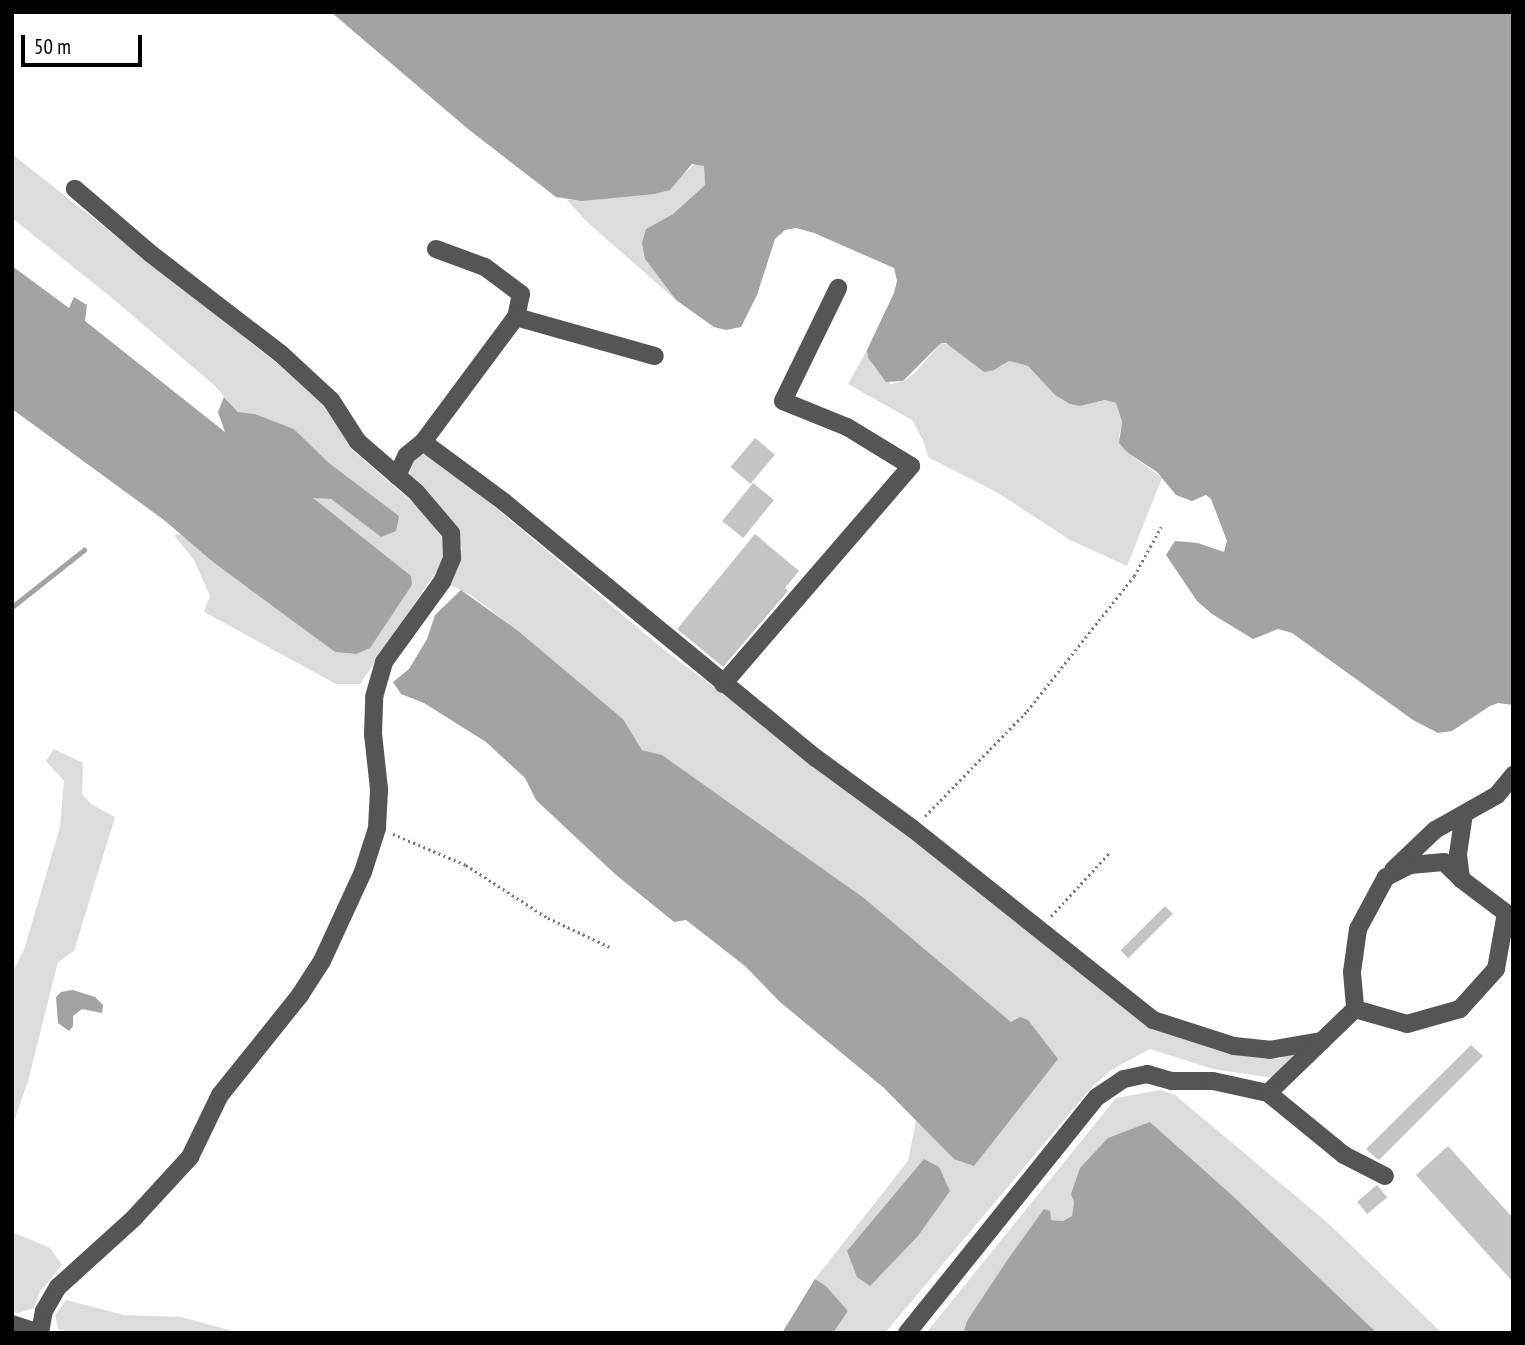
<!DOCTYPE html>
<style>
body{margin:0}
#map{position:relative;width:1525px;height:1345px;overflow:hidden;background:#fff;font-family:"PT Sans Narrow",sans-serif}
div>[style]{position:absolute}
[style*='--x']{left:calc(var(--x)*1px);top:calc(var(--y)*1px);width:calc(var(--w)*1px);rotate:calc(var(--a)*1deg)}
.green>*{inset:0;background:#dcdcdc}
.water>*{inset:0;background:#a3a3a3}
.stream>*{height:4.5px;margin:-2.25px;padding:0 2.25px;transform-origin:2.25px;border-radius:2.25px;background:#a3a3a3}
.building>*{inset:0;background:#c4c4c4;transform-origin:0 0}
.path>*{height:2.5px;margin-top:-1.25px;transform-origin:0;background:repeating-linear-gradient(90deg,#777 0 2px,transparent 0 5.5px)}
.minor>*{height:18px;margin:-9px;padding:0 9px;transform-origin:9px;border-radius:9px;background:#555}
span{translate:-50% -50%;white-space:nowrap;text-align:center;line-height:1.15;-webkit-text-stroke:5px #fff;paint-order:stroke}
.frame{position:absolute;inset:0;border:14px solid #000;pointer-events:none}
.scale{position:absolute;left:21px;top:35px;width:121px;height:32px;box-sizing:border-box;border:4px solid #000;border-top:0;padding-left:9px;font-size:21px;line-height:24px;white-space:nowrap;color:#000;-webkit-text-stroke:5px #fff;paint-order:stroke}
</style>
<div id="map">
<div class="green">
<i style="clip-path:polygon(12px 154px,307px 387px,336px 414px,352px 450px,422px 510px,445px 542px,442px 563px,360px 684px,336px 684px,204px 612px,210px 596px,194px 560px,174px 535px,180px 534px,335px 652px,356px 654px,370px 647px,412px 585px,312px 497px,331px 499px,381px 537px,399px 516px,329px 463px,294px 429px,255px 414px,238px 412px,215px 386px,112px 298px,12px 218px)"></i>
<i style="clip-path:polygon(697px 162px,704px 166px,705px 185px,673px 214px,646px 229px,645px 259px,676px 300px,586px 221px,567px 200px,664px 192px)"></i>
<i style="clip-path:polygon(941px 343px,951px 345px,994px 370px,1009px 361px,1028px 366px,1055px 395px,1080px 406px,1105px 400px,1116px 403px,1122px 422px,1119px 437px,1128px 453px,1162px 478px,1127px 566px,1070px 540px,998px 493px,928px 457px,923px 440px,912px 420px,848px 384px,867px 350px,873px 366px,891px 384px,904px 381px,915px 373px)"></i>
<i style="clip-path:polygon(evenodd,421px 454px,430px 457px,469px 485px,663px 649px,874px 807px,1138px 1018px,1212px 1045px,1279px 1059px,1304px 1048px,1274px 1078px,1213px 1069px,1150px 1049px,1111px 1070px,1090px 1089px,885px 1333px,833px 1333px,848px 1311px,826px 1286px,815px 1279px,908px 1161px,916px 1120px,934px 1137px,1011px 1022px,864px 898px,662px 755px,642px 750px,623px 719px,517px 630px,471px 595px,448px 584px,462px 549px,452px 521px,409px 475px,414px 461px,421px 454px,924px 1159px,857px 1277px,904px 1184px,924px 1159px)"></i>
<i style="clip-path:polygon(54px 749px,83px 763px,82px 794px,91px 804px,115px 817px,74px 951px,58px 962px,28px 1081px,12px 1127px,12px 973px,24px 950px,60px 827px,64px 781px,46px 761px)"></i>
<i style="clip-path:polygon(1160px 1090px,1175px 1095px,1328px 1223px,1442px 1333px,1377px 1333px,1234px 1197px,1150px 1122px,1074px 1202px,1072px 1216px,1063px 1221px,1051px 1220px,967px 1321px,963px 1333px,926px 1333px,1116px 1098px)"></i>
<i style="clip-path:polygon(12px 1232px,50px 1248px,62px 1265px,39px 1293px,34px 1308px,18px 1313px,12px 1312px)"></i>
<i style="clip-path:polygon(66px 1300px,124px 1315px,181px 1317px,240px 1333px,68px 1333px,58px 1329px,55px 1315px)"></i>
</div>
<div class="water">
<i style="clip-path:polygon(331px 12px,1513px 12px,1513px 705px,1498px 703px,1490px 706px,1452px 731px,1438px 733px,1413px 720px,1292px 633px,1278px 629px,1253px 639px,1212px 614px,1197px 601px,1166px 555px,1175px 541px,1198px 543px,1224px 552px,1227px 541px,1211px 499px,1206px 495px,1192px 501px,1176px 495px,1157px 472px,1128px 453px,1119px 443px,1122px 422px,1116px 403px,1105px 400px,1080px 406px,1070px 404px,1055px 395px,1028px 366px,1009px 361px,994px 370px,984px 372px,946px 343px,941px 343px,903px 381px,886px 382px,868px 358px,867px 350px,894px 293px,897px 281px,894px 268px,814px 233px,796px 228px,785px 230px,775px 239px,757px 295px,741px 327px,726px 330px,714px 327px,676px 300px,645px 259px,642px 243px,646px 229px,673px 214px,705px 185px,704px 166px,692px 164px,670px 190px,655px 194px,582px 201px,556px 197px,468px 129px)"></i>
<i style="clip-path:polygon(12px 266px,69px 308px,74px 297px,87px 305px,85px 321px,225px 432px,218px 412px,224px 397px,238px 412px,255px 414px,294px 429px,329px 463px,399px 516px,396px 531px,381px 537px,331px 499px,313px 498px,411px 576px,412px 585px,370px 648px,356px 654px,335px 652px,213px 562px,164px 520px,12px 409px)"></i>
<i style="clip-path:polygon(461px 590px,517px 630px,623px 719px,642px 750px,662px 755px,864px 898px,1011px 1022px,1020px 1017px,1028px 1020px,1058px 1059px,974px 1166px,954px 1159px,884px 1088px,780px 1002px,745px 966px,686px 920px,674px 922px,615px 874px,536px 800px,525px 778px,486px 742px,424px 703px,401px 694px,393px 682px,409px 669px,427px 639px,435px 615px)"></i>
<i style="clip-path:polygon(73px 990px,95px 997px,103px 1005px,102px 1013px,82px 1009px,73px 1016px,73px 1026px,69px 1031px,58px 1023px,56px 997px,61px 992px)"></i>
<i style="clip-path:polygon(1150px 1122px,1234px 1197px,1377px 1333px,963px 1333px,967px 1321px,1006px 1262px,1044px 1209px,1050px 1211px,1051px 1220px,1063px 1221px,1072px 1216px,1074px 1202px,1071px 1194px,1080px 1168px,1108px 1138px)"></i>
<i style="clip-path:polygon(924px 1159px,939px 1167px,950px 1191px,918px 1236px,870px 1286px,857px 1277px,847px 1251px)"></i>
<i style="clip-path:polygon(815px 1279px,826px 1286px,848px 1311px,833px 1333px,782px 1333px)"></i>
</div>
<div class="stream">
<i style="--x:12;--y:607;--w:92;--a:-38.4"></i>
</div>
<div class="building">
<i style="left:755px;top:438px;width:26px;height:38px;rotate:40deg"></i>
<i style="left:753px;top:483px;width:27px;height:49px;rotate:39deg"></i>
<i style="clip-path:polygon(755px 534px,799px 571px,785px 588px,788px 591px,723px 667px,677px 629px)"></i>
<i style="left:1165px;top:906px;width:11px;height:63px;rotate:45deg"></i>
<i style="clip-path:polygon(1471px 1045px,1483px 1056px,1379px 1160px,1376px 1158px,1366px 1149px)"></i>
<i style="clip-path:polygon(1448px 1146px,1513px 1218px,1513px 1282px,1416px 1175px)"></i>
<i style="left:1377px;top:1185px;width:16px;height:26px;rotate:50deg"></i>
</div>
<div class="path">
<i style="--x:925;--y:816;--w:146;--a:-45.8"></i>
<i style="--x:1027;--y:711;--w:172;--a:-51.6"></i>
<i style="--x:1134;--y:576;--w:56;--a:-61.1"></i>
<i style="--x:393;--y:834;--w:79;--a:23"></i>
<i style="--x:466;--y:865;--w:98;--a:32.9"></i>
<i style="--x:548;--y:918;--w:71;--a:25.1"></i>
<i style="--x:1051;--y:916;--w:87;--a:-47.3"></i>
</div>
<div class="minor">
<i style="--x:436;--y:249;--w:52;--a:20.2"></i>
<i style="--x:485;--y:267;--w:45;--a:36.9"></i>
<i style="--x:521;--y:294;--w:24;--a:102"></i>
<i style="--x:423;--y:442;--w:101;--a:36.5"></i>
<i style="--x:504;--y:502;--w:404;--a:39.4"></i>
<i style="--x:816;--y:758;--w:120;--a:36.2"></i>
<i style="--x:913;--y:829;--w:307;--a:38.5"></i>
<i style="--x:1153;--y:1020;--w:85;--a:17.8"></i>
<i style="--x:1234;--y:1046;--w:36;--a:6"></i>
<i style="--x:1270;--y:1050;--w:53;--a:-9.8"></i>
<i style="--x:397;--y:476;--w:23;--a:-65"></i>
<i style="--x:407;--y:455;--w:21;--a:-39"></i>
<i style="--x:423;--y:442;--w:156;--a:-53.4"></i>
<i style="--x:516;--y:317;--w:144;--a:15.7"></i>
<i style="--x:723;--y:684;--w:288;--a:-49.2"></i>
<i style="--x:911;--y:466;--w:75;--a:-148.6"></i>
<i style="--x:847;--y:427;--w:69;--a:-157.9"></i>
<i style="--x:783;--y:401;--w:126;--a:-64"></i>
<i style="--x:1393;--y:870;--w:58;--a:-43.6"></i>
<i style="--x:1435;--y:830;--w:71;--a:-29.4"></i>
<i style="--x:1497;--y:795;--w:26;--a:-51"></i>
<i style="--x:1461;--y:879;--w:25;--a:-97"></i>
<i style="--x:1458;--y:854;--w:40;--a:-81.5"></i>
<i style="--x:1268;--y:1093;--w:121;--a:-44"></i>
<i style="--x:1355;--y:1009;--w:54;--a:16.1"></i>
<i style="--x:1407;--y:1024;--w:55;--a:-15.8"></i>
<i style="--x:1460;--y:1009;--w:54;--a:-48"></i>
<i style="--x:1496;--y:969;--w:57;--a:-79.9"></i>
<i style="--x:1506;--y:913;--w:56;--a:-142.9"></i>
<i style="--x:1461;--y:879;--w:24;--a:-135"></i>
<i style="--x:1444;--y:862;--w:34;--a:175"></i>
<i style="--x:1410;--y:865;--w:27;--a:153"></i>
<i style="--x:1386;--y:877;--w:59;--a:118.3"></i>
<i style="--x:1358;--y:929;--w:43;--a:97.9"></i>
<i style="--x:1352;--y:972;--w:37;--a:85"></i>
<i style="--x:12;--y:1324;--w:29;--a:18"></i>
<i style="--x:40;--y:1333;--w:22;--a:-80"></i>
<i style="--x:44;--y:1311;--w:28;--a:-60"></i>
<i style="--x:58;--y:1287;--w:103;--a:-42.2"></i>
<i style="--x:134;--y:1218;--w:83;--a:-47.4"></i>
<i style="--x:190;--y:1157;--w:69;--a:-64.2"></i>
<i style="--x:220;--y:1095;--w:128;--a:-51.3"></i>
<i style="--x:300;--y:995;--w:40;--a:-57.1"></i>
<i style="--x:322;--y:961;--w:98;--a:-65.3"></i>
<i style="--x:363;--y:872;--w:46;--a:-72.3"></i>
<i style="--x:377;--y:828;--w:39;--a:-87"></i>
<i style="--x:379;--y:789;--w:55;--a:-96.2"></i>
<i style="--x:373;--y:734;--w:37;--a:-88"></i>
<i style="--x:374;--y:697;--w:36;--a:-74"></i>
<i style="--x:384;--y:662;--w:99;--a:-54.1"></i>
<i style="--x:442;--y:582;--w:26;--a:-67"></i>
<i style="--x:452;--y:558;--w:25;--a:-92"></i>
<i style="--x:451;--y:533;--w:54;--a:-130.5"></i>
<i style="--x:416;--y:492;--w:77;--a:-139.2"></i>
<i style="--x:358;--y:442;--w:50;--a:-122.7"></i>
<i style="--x:331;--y:400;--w:68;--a:-137.4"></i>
<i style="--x:281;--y:354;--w:165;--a:-142.4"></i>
<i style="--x:150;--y:253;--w:99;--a:-139.5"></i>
<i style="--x:907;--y:1333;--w:303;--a:-51.2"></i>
<i style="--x:1097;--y:1097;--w:32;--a:-34"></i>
<i style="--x:1124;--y:1079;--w:24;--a:-12"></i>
<i style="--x:1147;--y:1074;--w:26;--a:16"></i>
<i style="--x:1172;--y:1081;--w:41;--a:0"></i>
<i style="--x:1213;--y:1081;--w:56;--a:12.3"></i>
<i style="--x:1268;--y:1093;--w:98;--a:39.2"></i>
<i style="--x:1344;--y:1155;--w:46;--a:27.1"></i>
</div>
<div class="frame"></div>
<div class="scale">50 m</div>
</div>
